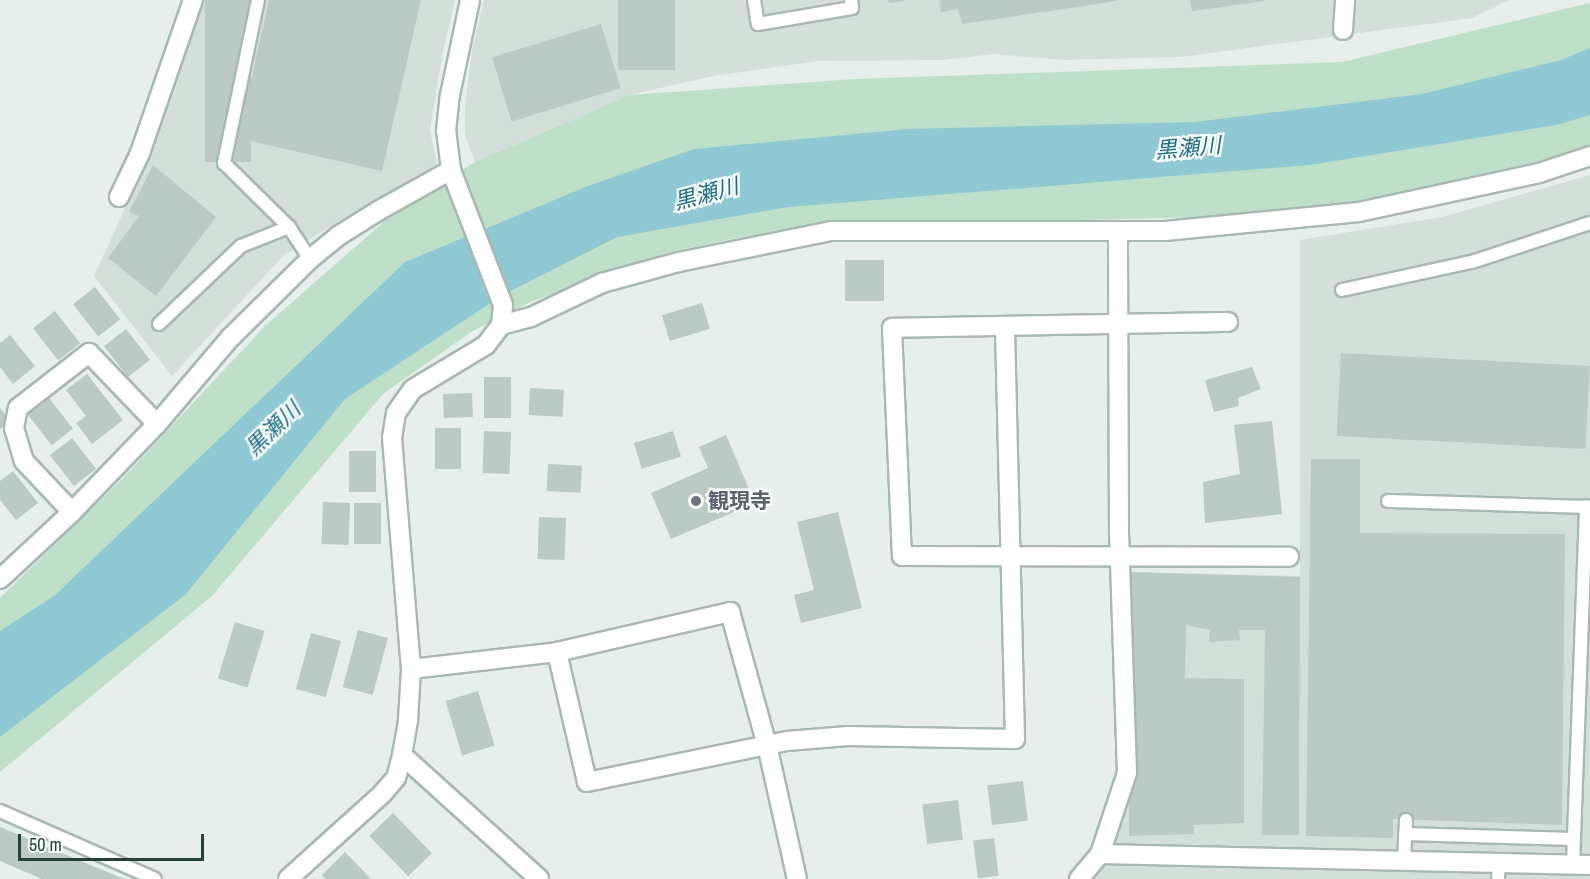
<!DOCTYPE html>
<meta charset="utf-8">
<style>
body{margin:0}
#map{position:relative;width:1590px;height:879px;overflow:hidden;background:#e6efeb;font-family:"Archivo Narrow","Noto Sans JP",sans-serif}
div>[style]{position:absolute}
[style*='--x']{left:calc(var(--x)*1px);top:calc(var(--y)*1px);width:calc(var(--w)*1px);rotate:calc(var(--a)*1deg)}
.built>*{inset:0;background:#d4dfda}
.green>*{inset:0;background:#bfe0c8}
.water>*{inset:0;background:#8ec9d4}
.building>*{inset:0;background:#bbcac4;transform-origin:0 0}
.roads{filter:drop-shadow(2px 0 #a8b8b2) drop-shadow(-2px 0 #a8b8b2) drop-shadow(0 2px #a8b8b2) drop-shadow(0 -2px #a8b8b2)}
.lane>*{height:12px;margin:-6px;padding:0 6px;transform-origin:6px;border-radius:6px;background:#fff}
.street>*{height:18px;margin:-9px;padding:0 9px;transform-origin:9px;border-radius:9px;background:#fff}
.secondary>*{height:18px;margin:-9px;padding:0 9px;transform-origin:9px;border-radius:9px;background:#fff}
.dots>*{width:16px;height:16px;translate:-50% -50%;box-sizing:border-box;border:3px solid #f7fbf9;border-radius:50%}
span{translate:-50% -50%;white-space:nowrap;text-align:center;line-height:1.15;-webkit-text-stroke:5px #f7fbf9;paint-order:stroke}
.worship-label{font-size:21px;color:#5b616d;font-weight:700}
.left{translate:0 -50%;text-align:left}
.water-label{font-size:22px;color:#1c6f80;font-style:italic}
.scale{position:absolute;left:18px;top:834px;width:186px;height:27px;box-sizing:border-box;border:3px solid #24423a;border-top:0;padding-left:8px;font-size:18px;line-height:21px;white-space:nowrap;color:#24423a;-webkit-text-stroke:4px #f7fbf9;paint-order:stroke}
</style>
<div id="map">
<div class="built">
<i style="clip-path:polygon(197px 0,455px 0,442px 56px,430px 130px,438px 170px,349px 215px,283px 256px,172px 376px,94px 276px,147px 160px,173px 84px)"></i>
<i style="clip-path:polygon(484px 0,1509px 0,1472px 18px,1180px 57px,1064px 60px,994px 54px,943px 60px,818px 61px,713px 76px,629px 95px,475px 162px,465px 135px,465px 106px,472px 50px)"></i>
<i style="clip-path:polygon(1590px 175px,1590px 879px,1086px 879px,1130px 775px,1129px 572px,1300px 576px,1300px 240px,1442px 217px)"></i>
</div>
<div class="green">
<i style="clip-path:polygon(1590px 3px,1590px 155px,1335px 214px,907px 224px,814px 227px,742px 237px,670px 252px,530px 302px,471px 332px,383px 394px,212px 596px,0 772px,0 598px,122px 479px,266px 325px,394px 213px,475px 162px,629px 95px,855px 79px,1342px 62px)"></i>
</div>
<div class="water">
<i style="clip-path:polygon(1590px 48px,1590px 115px,1557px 125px,1310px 165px,788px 207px,617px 237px,501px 296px,345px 399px,185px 595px,0 737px,0 631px,54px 596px,405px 262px,588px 186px,694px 149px,908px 129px,1195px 122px,1422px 94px,1561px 60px)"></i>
</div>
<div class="building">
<i style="left:205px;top:0;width:46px;height:162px"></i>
<i style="clip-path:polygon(269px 0,421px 0,382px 171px,238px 138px)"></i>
<i style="left:618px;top:0;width:57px;height:70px"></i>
<i style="clip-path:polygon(888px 0,904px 0,904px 1px,889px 3px)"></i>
<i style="clip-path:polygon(940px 0,1117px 0,1117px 1px,962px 24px,958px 9px,941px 12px)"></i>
<i style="clip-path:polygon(1190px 0,1264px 0,1264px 1px,1192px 11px)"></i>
<i style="left:601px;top:24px;width:67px;height:114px;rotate:73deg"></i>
<i style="clip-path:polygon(153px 165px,216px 217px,156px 296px,108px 258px,139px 216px,129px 212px)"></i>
<i style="left:845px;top:260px;width:39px;height:41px"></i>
<i style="left:95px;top:287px;width:41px;height:28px;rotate:52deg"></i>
<i style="left:702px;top:303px;width:27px;height:42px;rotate:73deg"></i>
<i style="left:55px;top:311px;width:41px;height:28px;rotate:52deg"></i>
<i style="left:126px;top:329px;width:39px;height:28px;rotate:52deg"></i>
<i style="clip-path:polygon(10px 335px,35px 366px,13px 384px,0 367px,0 343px)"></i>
<i style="left:1341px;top:353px;width:249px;height:83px;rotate:3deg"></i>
<i style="clip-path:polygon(1252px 367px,1261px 389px,1238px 398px,1239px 406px,1214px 412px,1205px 380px)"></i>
<i style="clip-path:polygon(87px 374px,123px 420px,92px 444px,76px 423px,86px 416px,66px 390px)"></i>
<i style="left:484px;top:377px;width:27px;height:41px"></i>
<i style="left:530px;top:388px;width:34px;height:27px;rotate:3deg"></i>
<i style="left:472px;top:393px;width:24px;height:29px;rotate:88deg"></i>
<i style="left:49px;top:398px;width:39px;height:27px;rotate:52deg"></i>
<i style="clip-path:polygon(0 408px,10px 421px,0 429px)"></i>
<i style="clip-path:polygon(1272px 421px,1282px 514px,1205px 523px,1203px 482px,1240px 474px,1234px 425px)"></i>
<i style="left:435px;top:428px;width:26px;height:41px"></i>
<i style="left:484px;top:431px;width:27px;height:42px;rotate:2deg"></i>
<i style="left:673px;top:431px;width:27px;height:41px;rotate:73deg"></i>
<i style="clip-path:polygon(726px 435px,755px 503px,671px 539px,651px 493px,708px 468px,699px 447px)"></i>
<i style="left:72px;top:438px;width:39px;height:28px;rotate:52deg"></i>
<i style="left:349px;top:451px;width:27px;height:41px"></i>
<i style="clip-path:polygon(1311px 459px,1360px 459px,1360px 533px,1565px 534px,1562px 825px,1393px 819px,1393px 838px,1306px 836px)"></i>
<i style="left:548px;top:464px;width:34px;height:27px;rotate:3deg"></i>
<i style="clip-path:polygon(13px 471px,38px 503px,16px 520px,0 500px,0 481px)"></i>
<i style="left:323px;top:502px;width:27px;height:42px;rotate:2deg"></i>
<i style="left:354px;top:503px;width:27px;height:41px"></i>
<i style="clip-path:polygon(838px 512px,862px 608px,801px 623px,794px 595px,814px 590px,797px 522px)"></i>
<i style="left:539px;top:517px;width:27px;height:42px;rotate:2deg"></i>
<i style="clip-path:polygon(1129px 572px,1300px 577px,1299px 835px,1262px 835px,1265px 630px,1239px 630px,1240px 640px,1209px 642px,1210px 630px,1186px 625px,1185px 678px,1244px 679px,1244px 823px,1194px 825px,1194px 834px,1129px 836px)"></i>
<i style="left:235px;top:622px;width:31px;height:59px;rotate:17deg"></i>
<i style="left:358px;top:630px;width:31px;height:59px;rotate:15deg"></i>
<i style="left:311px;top:633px;width:31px;height:58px;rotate:15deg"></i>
<i style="left:478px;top:691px;width:57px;height:34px;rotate:73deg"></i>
<i style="left:1023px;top:781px;width:40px;height:36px;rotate:83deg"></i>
<i style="left:958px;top:800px;width:40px;height:36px;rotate:83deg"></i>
<i style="left:393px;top:813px;width:56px;height:33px;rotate:46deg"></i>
<i style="clip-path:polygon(0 827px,124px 879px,42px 879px,0 861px)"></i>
<i style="left:994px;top:838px;width:38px;height:21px;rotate:83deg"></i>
<i style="clip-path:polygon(345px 852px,371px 879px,325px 879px,322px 875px)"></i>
</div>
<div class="roads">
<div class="lane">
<i style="--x:258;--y:0;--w:167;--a:101.8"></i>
<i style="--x:224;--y:163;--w:91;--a:44.6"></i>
<i style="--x:289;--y:227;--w:38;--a:57"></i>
<i style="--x:754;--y:0;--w:24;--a:81"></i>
<i style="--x:758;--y:24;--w:95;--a:-9.7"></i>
<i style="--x:852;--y:8;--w:8;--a:-97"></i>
<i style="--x:1342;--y:290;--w:136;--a:-12.3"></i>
<i style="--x:1475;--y:261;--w:121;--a:-18.3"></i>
<i style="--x:159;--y:324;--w:113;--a:-43.6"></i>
<i style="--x:241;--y:246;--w:52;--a:-21.6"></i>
<i style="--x:1388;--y:501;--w:202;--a:1.7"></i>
<i style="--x:0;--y:811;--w:169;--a:23.7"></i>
<i style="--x:1405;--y:834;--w:168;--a:1.7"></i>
<i style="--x:1404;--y:860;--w:40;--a:-87.1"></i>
<i style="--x:1573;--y:864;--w:358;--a:-87.9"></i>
<i style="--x:1498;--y:879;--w:18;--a:-87"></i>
</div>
<div class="street">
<i style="--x:1343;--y:30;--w:30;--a:-86"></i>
<i style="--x:119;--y:197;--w:49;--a:-64.5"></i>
<i style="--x:140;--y:153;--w:162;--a:-70.9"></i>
<i style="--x:1228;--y:322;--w:336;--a:179"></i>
<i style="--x:892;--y:328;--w:228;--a:87.5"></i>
<i style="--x:902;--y:556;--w:387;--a:0.1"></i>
<i style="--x:501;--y:325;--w:31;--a:-15"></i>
<i style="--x:531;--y:317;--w:79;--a:-25.6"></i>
<i style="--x:602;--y:283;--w:80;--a:-15.3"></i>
<i style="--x:679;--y:262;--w:155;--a:-11.5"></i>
<i style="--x:831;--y:231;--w:334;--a:0"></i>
<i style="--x:1165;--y:231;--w:195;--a:-5.6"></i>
<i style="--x:1359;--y:212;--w:184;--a:-12.2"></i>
<i style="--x:1539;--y:173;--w:54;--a:-18.4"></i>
<i style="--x:72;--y:512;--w:70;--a:-133.3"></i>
<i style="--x:24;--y:461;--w:34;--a:-107"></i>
<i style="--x:14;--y:428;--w:20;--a:-79"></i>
<i style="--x:18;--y:408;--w:90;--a:-37.8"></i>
<i style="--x:89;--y:353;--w:98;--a:46.2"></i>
<i style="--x:557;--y:652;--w:133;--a:77"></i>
<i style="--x:587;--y:782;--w:204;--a:-11.6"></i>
<i style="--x:787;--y:741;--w:61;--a:-4.7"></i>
<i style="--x:848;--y:736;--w:167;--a:1"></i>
<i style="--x:1015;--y:739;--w:413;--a:-91.4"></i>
<i style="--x:411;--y:669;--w:147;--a:-6.6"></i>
<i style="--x:557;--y:652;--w:178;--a:-13"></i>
<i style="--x:730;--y:612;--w:138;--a:74.5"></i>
<i style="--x:767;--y:745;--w:137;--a:77.4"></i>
<i style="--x:402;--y:755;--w:185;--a:42.1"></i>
<i style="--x:1100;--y:854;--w:490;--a:1.3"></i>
<i style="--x:1079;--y:879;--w:33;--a:-50"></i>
<i style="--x:1100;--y:854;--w:85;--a:-71.6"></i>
<i style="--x:1127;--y:773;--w:238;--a:-91.9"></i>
<i style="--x:1119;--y:535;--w:303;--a:-90.2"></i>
</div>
<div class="secondary">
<i style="--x:0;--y:579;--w:98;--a:-42.9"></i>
<i style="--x:72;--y:512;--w:122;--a:-46"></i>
<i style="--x:157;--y:424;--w:113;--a:-49.7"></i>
<i style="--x:230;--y:338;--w:112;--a:-44.6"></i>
<i style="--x:310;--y:259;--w:36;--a:-39"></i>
<i style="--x:338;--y:236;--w:47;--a:-32"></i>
<i style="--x:378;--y:211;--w:84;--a:-29.3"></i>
<i style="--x:288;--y:879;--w:127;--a:-42.1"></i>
<i style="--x:382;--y:794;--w:21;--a:-49"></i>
<i style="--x:396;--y:778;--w:24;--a:-75"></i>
<i style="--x:402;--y:755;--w:36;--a:-80"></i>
<i style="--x:408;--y:720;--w:51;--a:-86.6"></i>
<i style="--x:411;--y:669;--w:232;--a:-94.7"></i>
<i style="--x:392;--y:438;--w:25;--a:-81"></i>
<i style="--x:396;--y:413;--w:29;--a:-55"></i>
<i style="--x:413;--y:389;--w:85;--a:-31.1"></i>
<i style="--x:486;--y:345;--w:25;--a:-53"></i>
<i style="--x:501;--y:325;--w:20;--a:-84"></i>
<i style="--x:503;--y:305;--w:145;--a:-111.1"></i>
<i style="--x:451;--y:170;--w:39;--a:-97"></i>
<i style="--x:446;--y:131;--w:36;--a:-84"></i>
<i style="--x:450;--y:95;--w:97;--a:-78.1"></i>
</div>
</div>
<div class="dots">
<i style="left:696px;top:501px;background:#6b7280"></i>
</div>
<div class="worship-label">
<span class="left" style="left:708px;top:501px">観現寺</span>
</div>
<div class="water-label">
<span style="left:1188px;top:148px;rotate:-5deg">黒瀬川</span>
<span style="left:706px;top:194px;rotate:-15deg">黒瀬川</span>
<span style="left:273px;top:429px;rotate:-44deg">黒瀬川</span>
</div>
<div class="scale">50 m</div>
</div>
